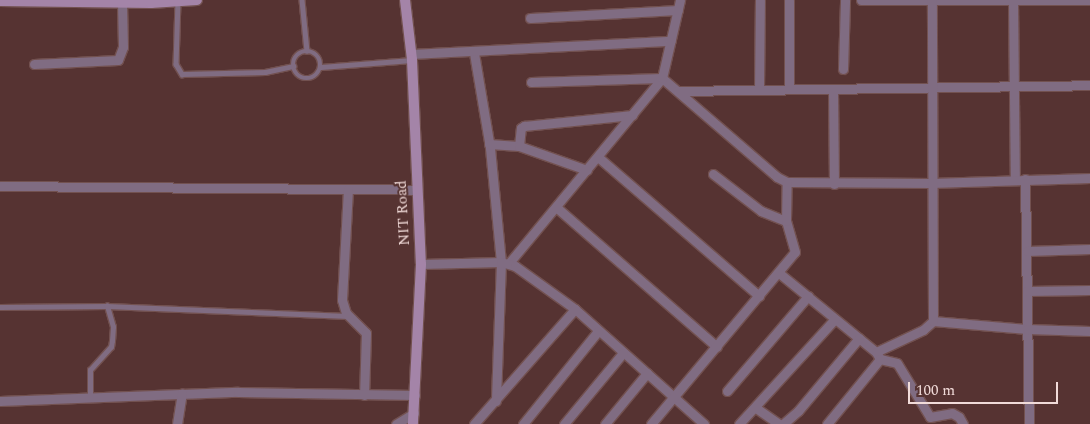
<!DOCTYPE html>
<style>
body{margin:0}
#map{position:relative;width:1090px;height:424px;overflow:hidden;background:#563332;font-family:Spectral,serif}
div>[style]{position:absolute}
[style*='--x']{left:calc(var(--x)*1px);top:calc(var(--y)*1px);width:calc(var(--w)*1px);rotate:calc(var(--a)*1deg)}
.roads{filter:drop-shadow(1px 0 #725150) drop-shadow(-1px 0 #725150) drop-shadow(0 1px #725150) drop-shadow(0 -1px #725150)}
.lane>*{height:4.5px;margin:-2.25px;padding:0 2.25px;transform-origin:2.25px;border-radius:2.25px;background:#806c82}
.lane>.ring{margin:-2.25px;padding:0;box-sizing:content-box;background:none;border:4.5px solid #806c82;border-radius:50%}
.street>*{height:9px;margin:-4.5px;padding:0 4.5px;transform-origin:4.5px;border-radius:4.5px;background:#806c82}
.secondary>*{height:10px;margin:-5px;padding:0 5px;transform-origin:5px;border-radius:5px;background:#a484a8}
span{translate:-50% -50%;white-space:nowrap;text-align:center;line-height:1.15;-webkit-text-stroke:4px #563332;paint-order:stroke}
.street-label{font-size:15px;color:#f1dbd9}
.scale{position:absolute;left:908px;top:382px;width:150px;height:22px;box-sizing:border-box;border:2px solid #f1dbd9;border-top:0;padding-left:6px;font-size:15px;line-height:18px;white-space:nowrap;color:#f1dbd9;-webkit-text-stroke:4px #563332;paint-order:stroke}
</style>
<div id="map">
<div class="roads">
<div class="lane">
<i style="--x:302;--y:0;--w:51;--a:84.4"></i>
<i style="--x:178;--y:1;--w:63;--a:91.8"></i>
<i style="--x:176;--y:64;--w:12;--a:59"></i>
<i style="--x:182;--y:74;--w:83;--a:-1.4"></i>
<i style="--x:265;--y:72;--w:29;--a:-12"></i>
<i class="ring" style="left:293px;top:51px;width:23.5px;height:23.5px"></i>
<i style="--x:321;--y:67;--w:91;--a:-4.4"></i>
<i style="--x:0;--y:307;--w:107;--a:-0.5"></i>
<i style="--x:107;--y:306;--w:241;--a:2.4"></i>
<i style="--x:90;--y:396;--w:26;--a:-90"></i>
<i style="--x:90;--y:370;--w:31;--a:-48"></i>
<i style="--x:111;--y:347;--w:6;--a:-81"></i>
<i style="--x:112;--y:341;--w:14;--a:-86"></i>
<i style="--x:113;--y:327;--w:22;--a:-106"></i>
</div>
<div class="street">
<i style="--x:861;--y:0;--w:229;--a:0"></i>
<i style="--x:1013;--y:0;--w:180;--a:89.4"></i>
<i style="--x:530;--y:18;--w:148;--a:-3.1"></i>
<i style="--x:474;--y:53;--w:96;--a:80.4"></i>
<i style="--x:490;--y:148;--w:115;--a:84.5"></i>
<i style="--x:501;--y:262;--w:139;--a:92.1"></i>
<i style="--x:411;--y:54;--w:260;--a:-2.9"></i>
<i style="--x:34;--y:64;--w:84;--a:-2.7"></i>
<i style="--x:118;--y:60;--w:14;--a:-69"></i>
<i style="--x:123;--y:47;--w:44;--a:-91.3"></i>
<i style="--x:843;--y:69;--w:69;--a:-88.3"></i>
<i style="--x:531;--y:82;--w:131;--a:-1.7"></i>
<i style="--x:662;--y:78;--w:152;--a:40.7"></i>
<i style="--x:777;--y:177;--w:11;--a:27"></i>
<i style="--x:787;--y:182;--w:144;--a:0.4"></i>
<i style="--x:931;--y:183;--w:159;--a:-1.8"></i>
<i style="--x:789;--y:89;--w:89;--a:-90"></i>
<i style="--x:833;--y:89;--w:95;--a:89.4"></i>
<i style="--x:759;--y:90;--w:90;--a:-89.4"></i>
<i style="--x:678;--y:91;--w:412;--a:-0.8"></i>
<i style="--x:489;--y:144;--w:30;--a:4"></i>
<i style="--x:519;--y:146;--w:18;--a:-84"></i>
<i style="--x:521;--y:128;--w:4;--a:-34"></i>
<i style="--x:524;--y:126;--w:109;--a:-5.8"></i>
<i style="--x:519;--y:146;--w:72;--a:19.4"></i>
<i style="--x:598;--y:157;--w:213;--a:40.8"></i>
<i style="--x:713;--y:174;--w:61;--a:37.6"></i>
<i style="--x:761;--y:211;--w:27;--a:22"></i>
<i style="--x:1025;--y:179;--w:245;--a:89.1"></i>
<i style="--x:0;--y:186;--w:417;--a:0.5"></i>
<i style="--x:348;--y:189;--w:111;--a:93.1"></i>
<i style="--x:342;--y:300;--w:14;--a:73"></i>
<i style="--x:346;--y:313;--w:28;--a:45"></i>
<i style="--x:366;--y:333;--w:62;--a:91.8"></i>
<i style="--x:556;--y:207;--w:213;--a:41"></i>
<i style="--x:1027;--y:251;--w:63;--a:-1.8"></i>
<i style="--x:509;--y:263;--w:240;--a:-50.4"></i>
<i style="--x:662;--y:78;--w:80;--a:-77"></i>
<i style="--x:421;--y:264;--w:80;--a:-1.4"></i>
<i style="--x:501;--y:262;--w:15;--a:16"></i>
<i style="--x:515;--y:266;--w:74;--a:35.6"></i>
<i style="--x:575;--y:309;--w:173;--a:41.7"></i>
<i style="--x:779;--y:273;--w:125;--a:39.2"></i>
<i style="--x:876;--y:352;--w:8;--a:60"></i>
<i style="--x:880;--y:359;--w:84;--a:129.2"></i>
<i style="--x:1027;--y:291;--w:63;--a:-0.9"></i>
<i style="--x:933;--y:321;--w:94;--a:4.9"></i>
<i style="--x:1027;--y:329;--w:63;--a:1.8"></i>
<i style="--x:876;--y:352;--w:52;--a:-25.1"></i>
<i style="--x:923;--y:330;--w:13;--a:-42"></i>
<i style="--x:933;--y:321;--w:321;--a:-90.2"></i>
<i style="--x:880;--y:359;--w:17;--a:13"></i>
<i style="--x:897;--y:363;--w:63;--a:58.6"></i>
<i style="--x:930;--y:417;--w:22;--a:-10"></i>
<i style="--x:952;--y:413;--w:8;--a:30"></i>
<i style="--x:959;--y:417;--w:8;--a:60"></i>
<i style="--x:727;--y:391;--w:125;--a:-49.5"></i>
<i style="--x:0;--y:401;--w:238;--a:-2.2"></i>
<i style="--x:238;--y:392;--w:177;--a:1"></i>
<i style="--x:756;--y:408;--w:28;--a:35"></i>
<i style="--x:177;--y:424;--w:31;--a:-81"></i>
<i style="--x:396;--y:424;--w:21;--a:-31"></i>
<i style="--x:474;--y:424;--w:153;--a:-48.7"></i>
<i style="--x:523;--y:424;--w:119;--a:-51.1"></i>
<i style="--x:564;--y:424;--w:92;--a:-50.3"></i>
<i style="--x:605;--y:424;--w:66;--a:-50.5"></i>
<i style="--x:651;--y:424;--w:224;--a:-50.1"></i>
<i style="--x:795;--y:252;--w:32;--a:-106"></i>
<i style="--x:786;--y:221;--w:39;--a:-89"></i>
<i style="--x:739;--y:424;--w:142;--a:-47.6"></i>
<i style="--x:783;--y:424;--w:20;--a:-41"></i>
<i style="--x:798;--y:411;--w:95;--a:-50.1"></i>
</div>
<div class="secondary">
<i style="--x:405;--y:0;--w:60;--a:83.3"></i>
<i style="--x:412;--y:60;--w:204;--a:87.5"></i>
<i style="--x:421;--y:264;--w:160;--a:92.9"></i>
<i style="--x:0;--y:1;--w:151;--a:0.8"></i>
<i style="--x:151;--y:3;--w:46;--a:-3.7"></i>
</div>
</div>
<div class="street-label">
<span style="left:403px;top:213px;rotate:-93deg">NIT Road</span>
</div>
<div class="scale">100 m</div>
</div>
